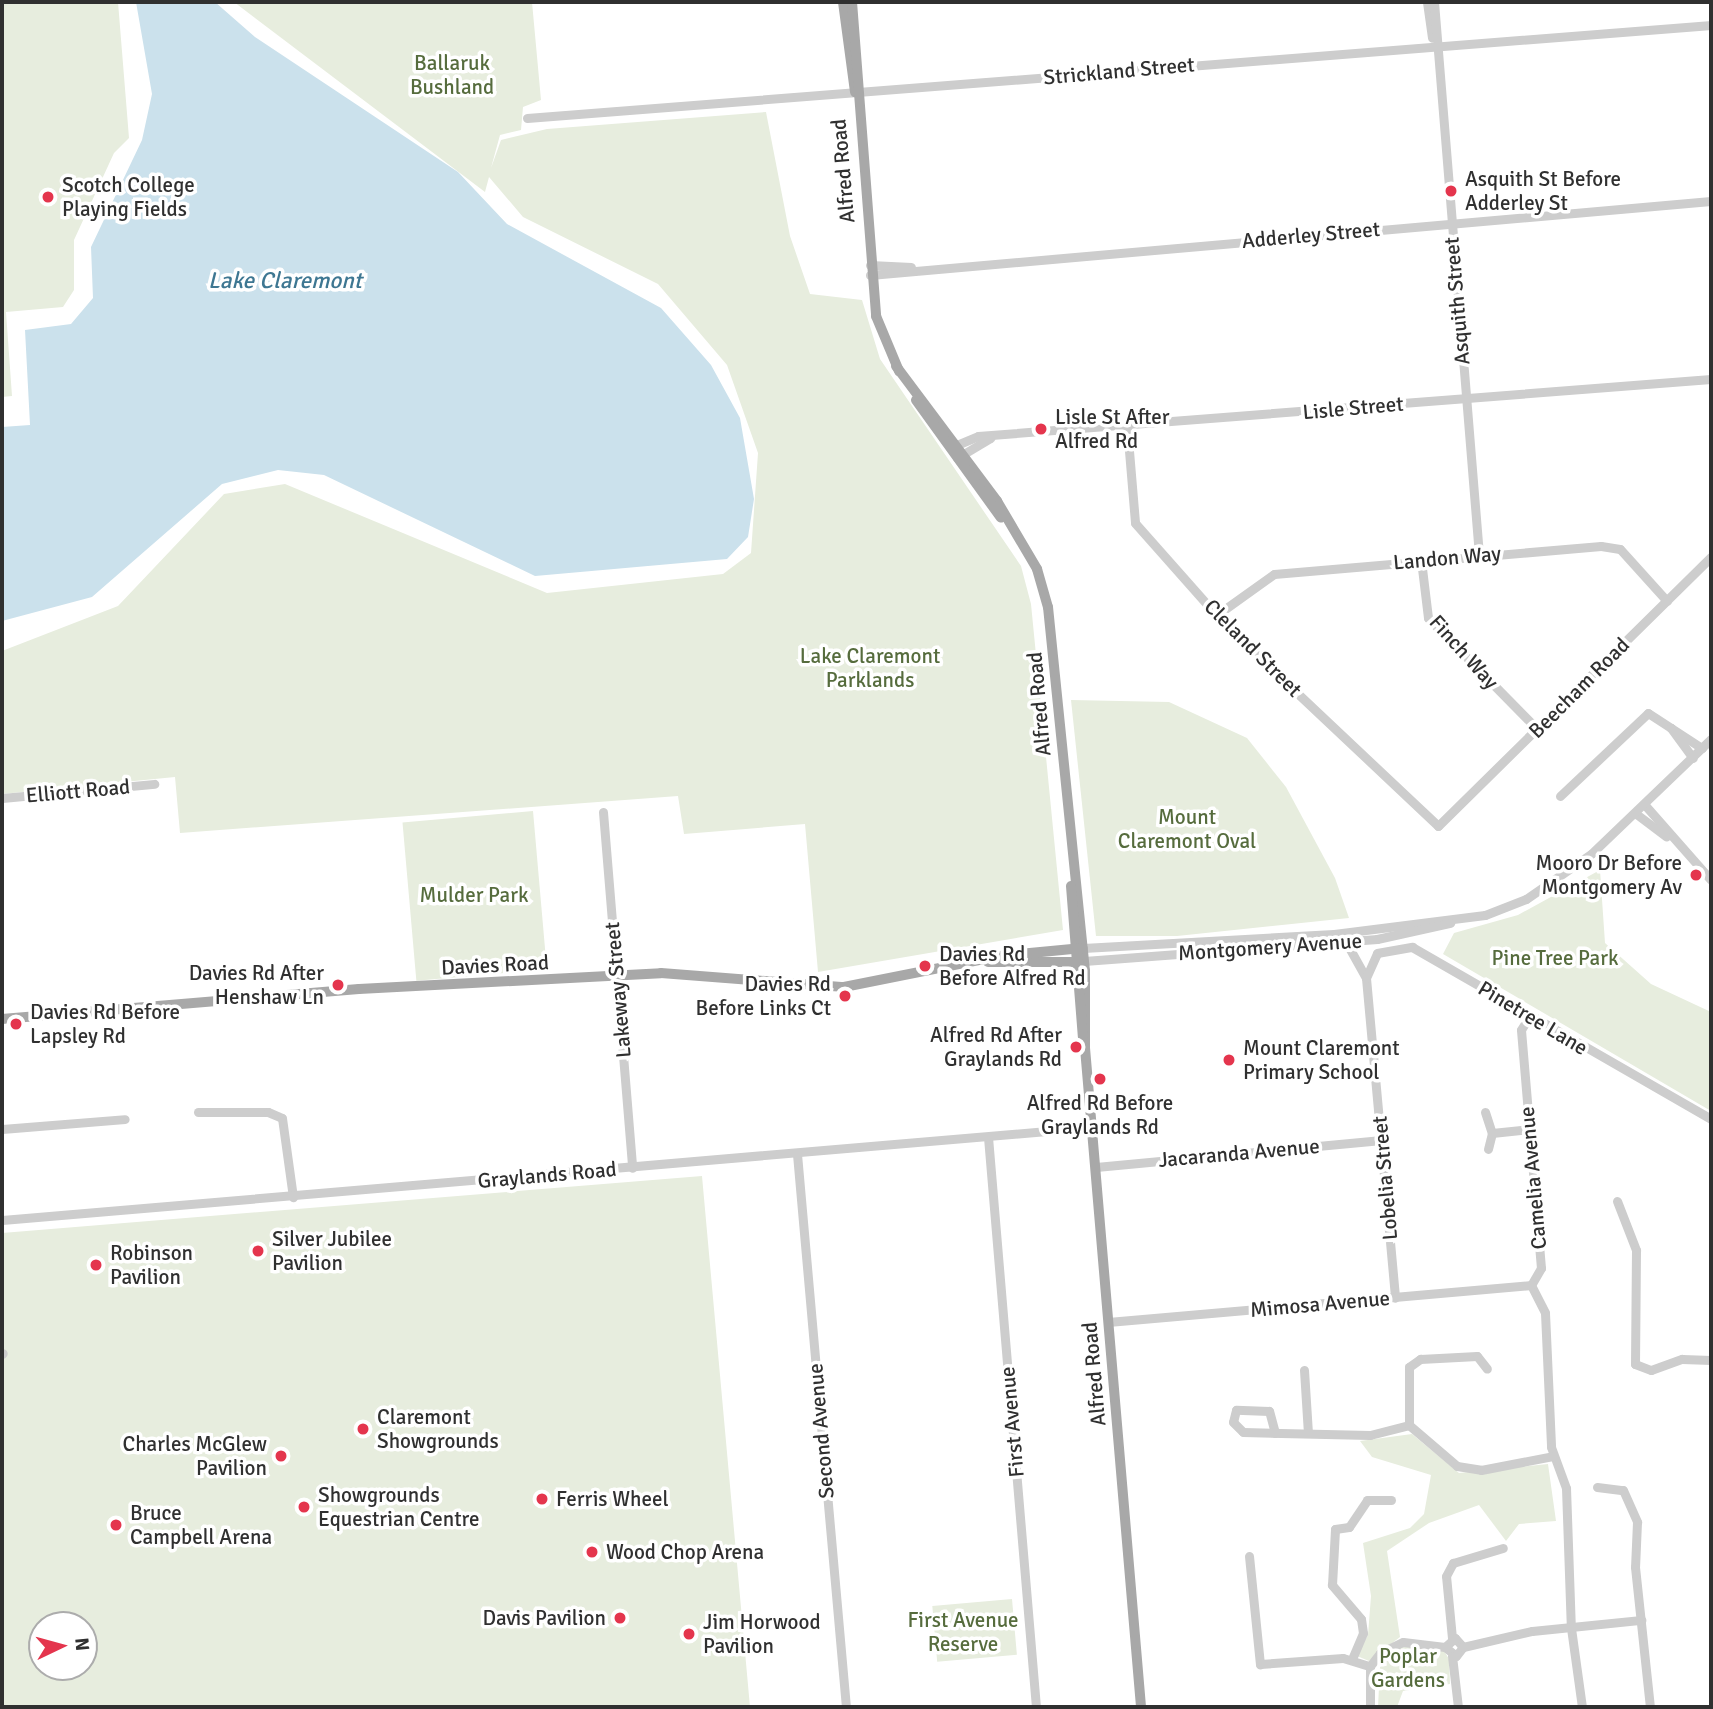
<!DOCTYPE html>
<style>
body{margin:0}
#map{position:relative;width:1713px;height:1709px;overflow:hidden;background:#fff;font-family:Signika,sans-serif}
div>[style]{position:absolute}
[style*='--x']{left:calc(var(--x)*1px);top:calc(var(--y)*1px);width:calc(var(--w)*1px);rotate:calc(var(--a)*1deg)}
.green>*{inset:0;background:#e7edde;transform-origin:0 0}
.water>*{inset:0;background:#cbe1ec}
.minor>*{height:9px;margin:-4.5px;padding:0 4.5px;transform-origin:4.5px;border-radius:4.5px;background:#cdcdcd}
.major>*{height:10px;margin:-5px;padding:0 5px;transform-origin:5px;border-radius:5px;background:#a8a8a8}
.dots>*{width:19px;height:19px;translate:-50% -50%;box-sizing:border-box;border:4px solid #fff;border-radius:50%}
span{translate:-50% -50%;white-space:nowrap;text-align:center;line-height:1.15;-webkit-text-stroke:7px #fff;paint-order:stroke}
.park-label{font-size:21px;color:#566c3d}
.street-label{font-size:21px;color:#303030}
.poi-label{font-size:21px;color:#303030}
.left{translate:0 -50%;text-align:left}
.right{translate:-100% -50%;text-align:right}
.water-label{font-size:23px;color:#3e7792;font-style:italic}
.frame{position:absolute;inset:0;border:4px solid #303030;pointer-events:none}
.north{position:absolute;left:28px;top:1611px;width:70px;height:70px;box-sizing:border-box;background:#fff;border:2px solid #acacac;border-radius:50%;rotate:85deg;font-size:19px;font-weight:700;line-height:28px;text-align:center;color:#303030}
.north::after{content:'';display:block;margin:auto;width:24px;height:32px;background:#e4354d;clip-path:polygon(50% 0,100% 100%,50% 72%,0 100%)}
</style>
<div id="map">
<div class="green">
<i style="clip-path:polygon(2px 2px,118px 2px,129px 138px,114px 153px,74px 240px,74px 290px,63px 307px,6px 312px,12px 396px,2px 397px)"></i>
<i style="clip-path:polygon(234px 2px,532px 2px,541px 100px,523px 107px,521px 130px,500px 135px,491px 168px,501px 140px,547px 129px,766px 112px,790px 236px,810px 294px,862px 300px,880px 359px,1021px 566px,1031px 604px,1063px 930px,818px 972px,805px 824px,684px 834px,678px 796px,180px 833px,175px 777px,2px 794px,2px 651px,118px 606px,224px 494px,285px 484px,547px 593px,723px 574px,751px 553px,758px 453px,727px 365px,658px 284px,523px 217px,489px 177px,485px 192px)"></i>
<i style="clip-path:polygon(1071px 700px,1169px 702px,1247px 738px,1286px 787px,1335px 878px,1349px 918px,1177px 936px,1096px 936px)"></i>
<i style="left:533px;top:811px;width:159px;height:131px;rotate:85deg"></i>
<i style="clip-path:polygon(1600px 870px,1605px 943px,1651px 984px,1711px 1012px,1711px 1111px,1443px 954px,1454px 933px,1518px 915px)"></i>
<i style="clip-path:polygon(evenodd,702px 1176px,750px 1707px,2px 1707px,2px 1233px,702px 1176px,42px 1625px,84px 1625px,84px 1667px,42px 1667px,42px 1625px)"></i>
<i style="clip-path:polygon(1412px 1434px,1459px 1473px,1548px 1464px,1556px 1521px,1519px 1524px,1506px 1541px,1479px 1505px,1429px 1523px,1387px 1551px,1400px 1637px,1369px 1661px,1357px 1656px,1368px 1635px,1371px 1596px,1363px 1543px,1410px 1528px,1424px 1514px,1431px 1475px,1372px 1457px,1360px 1441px)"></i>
<i style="left:1012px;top:1599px;width:56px;height:80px;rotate:85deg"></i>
<i style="clip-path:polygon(1403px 1645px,1441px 1646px,1449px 1659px,1450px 1684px,1403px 1691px,1397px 1707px,1378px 1707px,1380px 1667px)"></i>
</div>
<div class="water">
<i style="clip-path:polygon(136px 2px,215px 2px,255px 37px,458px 172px,507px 224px,661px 308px,711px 365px,740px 418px,754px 499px,748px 537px,727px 559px,535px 576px,324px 475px,278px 470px,222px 484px,92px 597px,2px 621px,2px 427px,30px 425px,25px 330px,71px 324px,93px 298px,91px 247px,142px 140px,152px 94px)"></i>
</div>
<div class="minor">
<i style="--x:1427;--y:2;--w:36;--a:82"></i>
<i style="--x:1434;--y:2;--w:555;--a:85.35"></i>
<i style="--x:527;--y:118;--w:1188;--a:-4.49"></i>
<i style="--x:870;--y:265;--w:41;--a:2.8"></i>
<i style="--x:870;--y:275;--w:844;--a:-5.03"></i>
<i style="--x:1127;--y:427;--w:96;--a:85.2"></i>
<i style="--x:1135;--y:523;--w:139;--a:48.5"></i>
<i style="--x:1227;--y:627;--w:290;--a:43.3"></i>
<i style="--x:1438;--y:826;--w:383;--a:-44.6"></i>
<i style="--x:952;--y:447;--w:28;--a:-23"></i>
<i style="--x:978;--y:436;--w:735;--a:-4.45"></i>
<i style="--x:957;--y:458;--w:39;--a:-31"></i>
<i style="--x:1421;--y:560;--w:58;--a:83.1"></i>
<i style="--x:1428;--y:618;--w:156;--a:45.5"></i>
<i style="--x:1218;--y:614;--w:69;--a:-35.5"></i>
<i style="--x:1274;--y:574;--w:328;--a:-4.9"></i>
<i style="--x:1601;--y:546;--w:19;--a:9"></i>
<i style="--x:1620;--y:549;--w:70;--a:47.9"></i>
<i style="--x:1671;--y:728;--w:37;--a:33"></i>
<i style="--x:1560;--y:796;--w:121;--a:-43.3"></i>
<i style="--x:1648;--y:713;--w:27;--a:33"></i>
<i style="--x:1671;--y:728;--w:37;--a:54"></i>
<i style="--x:2;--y:798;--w:153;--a:-5.3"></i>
<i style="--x:1644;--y:804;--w:101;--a:48.6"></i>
<i style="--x:603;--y:812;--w:357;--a:85.3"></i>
<i style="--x:1635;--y:813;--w:39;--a:37"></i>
<i style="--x:1346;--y:942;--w:41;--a:60.9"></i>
<i style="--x:1366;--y:978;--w:321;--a:84.8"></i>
<i style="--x:1083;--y:948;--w:251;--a:-3.2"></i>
<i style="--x:1334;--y:934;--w:152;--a:-7.2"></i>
<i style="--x:1485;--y:915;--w:44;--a:-21.3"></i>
<i style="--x:1526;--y:899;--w:79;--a:-34.7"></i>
<i style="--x:1591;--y:854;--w:166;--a:-43.8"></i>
<i style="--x:1084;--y:961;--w:294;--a:-4.3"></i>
<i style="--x:1377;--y:939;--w:75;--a:-12.4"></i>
<i style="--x:1366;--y:978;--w:27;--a:-66"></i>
<i style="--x:1377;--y:953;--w:36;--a:-10"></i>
<i style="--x:1412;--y:947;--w:345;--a:29.9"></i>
<i style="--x:1529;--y:1017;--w:15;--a:122"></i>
<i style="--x:1521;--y:1030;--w:239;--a:85.2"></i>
<i style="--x:1541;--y:1268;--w:20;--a:120"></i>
<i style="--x:1531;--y:1285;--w:31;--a:63"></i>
<i style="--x:1545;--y:1313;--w:134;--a:87.4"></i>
<i style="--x:1551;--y:1447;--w:44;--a:69.9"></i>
<i style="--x:1566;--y:1488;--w:140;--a:88"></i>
<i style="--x:1571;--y:1628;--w:80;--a:82.1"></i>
<i style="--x:198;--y:1112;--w:70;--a:0"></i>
<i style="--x:268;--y:1112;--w:15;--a:23"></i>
<i style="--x:282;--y:1118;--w:80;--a:82.1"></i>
<i style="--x:1485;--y:1112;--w:22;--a:72"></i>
<i style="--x:1492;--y:1133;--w:37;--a:-6"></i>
<i style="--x:2;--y:1129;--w:123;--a:-4.6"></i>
<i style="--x:988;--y:1137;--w:572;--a:85.19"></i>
<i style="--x:1488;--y:1149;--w:16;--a:-76"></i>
<i style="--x:797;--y:1154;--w:555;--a:84.94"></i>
<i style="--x:1096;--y:1167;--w:287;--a:-5.4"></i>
<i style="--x:1617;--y:1201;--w:53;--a:68.8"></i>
<i style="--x:1636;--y:1250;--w:114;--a:90.5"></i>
<i style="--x:1635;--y:1364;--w:17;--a:21"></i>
<i style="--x:1651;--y:1370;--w:33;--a:-20"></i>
<i style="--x:1682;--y:1359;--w:29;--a:2"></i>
<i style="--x:2;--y:1220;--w:1095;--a:-4.87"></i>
<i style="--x:1108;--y:1322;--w:425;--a:-5"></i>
<i style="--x:2;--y:1354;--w:1;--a:-45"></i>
<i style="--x:1304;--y:1370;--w:63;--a:86.4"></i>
<i style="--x:1409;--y:1425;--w:58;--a:-90"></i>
<i style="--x:1409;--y:1367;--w:14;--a:-36"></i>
<i style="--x:1420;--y:1359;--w:57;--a:-3"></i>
<i style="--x:1477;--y:1356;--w:16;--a:52"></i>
<i style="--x:1275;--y:1433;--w:23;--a:-105"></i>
<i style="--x:1269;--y:1411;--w:33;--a:-178"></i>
<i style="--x:1236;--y:1410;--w:12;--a:104"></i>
<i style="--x:1233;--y:1422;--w:14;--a:45"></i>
<i style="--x:1243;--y:1432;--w:127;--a:1.4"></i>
<i style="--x:1370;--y:1435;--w:40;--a:-14.4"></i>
<i style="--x:1409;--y:1425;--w:63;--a:40.5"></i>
<i style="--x:1457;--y:1466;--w:24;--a:9"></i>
<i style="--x:1481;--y:1470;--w:73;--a:-11"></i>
<i style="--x:1597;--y:1487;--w:26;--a:7"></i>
<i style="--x:1623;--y:1490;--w:35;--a:66"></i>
<i style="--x:1637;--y:1522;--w:45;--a:92.5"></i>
<i style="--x:1635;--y:1567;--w:141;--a:83.9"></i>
<i style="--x:1249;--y:1556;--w:109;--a:84.2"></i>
<i style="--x:1260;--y:1664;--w:83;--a:-4.1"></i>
<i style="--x:1343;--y:1658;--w:28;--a:17"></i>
<i style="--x:1452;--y:1638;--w:62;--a:-95.5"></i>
<i style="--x:1446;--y:1576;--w:15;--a:-62"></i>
<i style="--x:1453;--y:1563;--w:52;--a:-16.7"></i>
<i style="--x:1463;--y:1647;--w:12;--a:-132"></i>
<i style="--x:1455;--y:1638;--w:13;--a:138"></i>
<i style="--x:1445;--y:1647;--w:14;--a:39"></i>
<i style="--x:1456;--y:1656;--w:11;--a:-52"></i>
<i style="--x:1463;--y:1647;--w:71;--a:-13.1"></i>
<i style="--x:1532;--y:1631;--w:110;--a:-5.8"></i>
<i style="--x:1452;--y:1656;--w:51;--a:83.3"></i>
<i style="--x:1352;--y:1659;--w:28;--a:-67"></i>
<i style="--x:1363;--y:1633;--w:14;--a:-98"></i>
<i style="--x:1361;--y:1619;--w:45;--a:-130.5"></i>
<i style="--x:1332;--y:1585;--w:56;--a:-86.9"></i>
<i style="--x:1335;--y:1529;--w:14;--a:-8"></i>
<i style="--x:1349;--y:1527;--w:32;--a:-56"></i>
<i style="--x:1367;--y:1500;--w:24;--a:0"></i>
<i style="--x:1370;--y:1707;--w:41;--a:-90"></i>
<i style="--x:1370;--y:1666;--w:16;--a:-52"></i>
<i style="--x:1380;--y:1653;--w:25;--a:-26"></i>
<i style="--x:1403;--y:1642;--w:42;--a:6.8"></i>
</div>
<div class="major">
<i style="--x:843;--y:2;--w:91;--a:82.4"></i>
<i style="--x:852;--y:2;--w:315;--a:85.6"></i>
<i style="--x:876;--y:316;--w:60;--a:67.3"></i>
<i style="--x:896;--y:366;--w:169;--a:53.2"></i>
<i style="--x:997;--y:501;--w:79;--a:59.5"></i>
<i style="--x:1037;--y:569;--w:40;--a:74"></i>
<i style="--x:1048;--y:607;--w:366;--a:84.2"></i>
<i style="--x:1085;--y:971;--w:77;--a:90"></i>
<i style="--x:1085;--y:1048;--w:661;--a:85.14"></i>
<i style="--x:916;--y:400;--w:145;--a:54.2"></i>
<i style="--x:1071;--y:886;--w:151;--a:85.5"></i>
<i style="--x:988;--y:962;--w:91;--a:0"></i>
<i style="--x:2;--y:1019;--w:358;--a:-4.8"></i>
<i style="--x:359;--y:989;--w:302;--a:-3"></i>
<i style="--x:661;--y:973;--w:184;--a:4.4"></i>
<i style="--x:844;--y:987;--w:158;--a:-11.3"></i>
<i style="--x:999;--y:956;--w:84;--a:-5.4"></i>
</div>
<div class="dots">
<i style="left:1451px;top:191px;background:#e4354d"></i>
<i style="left:48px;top:197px;background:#e4354d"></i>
<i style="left:1041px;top:429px;background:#e4354d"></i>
<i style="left:1696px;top:875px;background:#e4354d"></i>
<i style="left:925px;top:966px;background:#e4354d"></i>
<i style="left:338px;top:985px;background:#e4354d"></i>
<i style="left:845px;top:996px;background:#e4354d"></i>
<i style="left:16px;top:1024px;background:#e4354d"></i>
<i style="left:1076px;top:1047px;background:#e4354d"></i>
<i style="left:1229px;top:1060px;background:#e4354d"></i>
<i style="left:1100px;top:1079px;background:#e4354d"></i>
<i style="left:258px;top:1251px;background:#e4354d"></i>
<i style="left:96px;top:1265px;background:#e4354d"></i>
<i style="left:363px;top:1429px;background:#e4354d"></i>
<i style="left:281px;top:1456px;background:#e4354d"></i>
<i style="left:542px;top:1499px;background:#e4354d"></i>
<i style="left:304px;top:1507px;background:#e4354d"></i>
<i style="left:116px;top:1525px;background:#e4354d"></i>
<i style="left:592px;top:1552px;background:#e4354d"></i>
<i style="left:620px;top:1618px;background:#e4354d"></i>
<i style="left:689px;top:1634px;background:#e4354d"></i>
</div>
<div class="park-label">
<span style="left:452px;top:75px">Ballaruk<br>Bushland</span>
<span style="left:870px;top:668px">Lake Claremont<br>Parklands</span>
<span style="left:1187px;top:829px">Mount<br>Claremont Oval</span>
<span style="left:474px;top:895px">Mulder Park</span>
<span style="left:1555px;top:958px">Pine Tree Park</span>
<span style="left:963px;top:1632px">First Avenue<br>Reserve</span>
<span style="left:1408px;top:1668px">Poplar<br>Gardens</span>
</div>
<div class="street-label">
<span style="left:1119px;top:71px;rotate:-5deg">Strickland Street</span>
<span style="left:843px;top:171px;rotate:-95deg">Alfred Road</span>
<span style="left:1311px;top:235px;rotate:-5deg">Adderley Street</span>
<span style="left:1457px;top:301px;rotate:-95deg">Asquith Street</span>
<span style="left:1353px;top:408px;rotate:-5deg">Lisle Street</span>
<span style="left:1447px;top:558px;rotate:-5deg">Landon Way</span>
<span style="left:1253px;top:648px;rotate:45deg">Cleland Street</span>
<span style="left:1464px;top:652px;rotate:48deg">Finch Way</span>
<span style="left:1579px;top:688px;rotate:-45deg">Beecham Road</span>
<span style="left:1039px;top:704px;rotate:-95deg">Alfred Road</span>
<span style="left:78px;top:791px;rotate:-5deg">Elliott Road</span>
<span style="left:1270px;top:947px;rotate:-4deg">Montgomery Avenue</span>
<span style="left:495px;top:965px;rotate:-3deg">Davies Road</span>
<span style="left:618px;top:990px;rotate:-95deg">Lakeway Street</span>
<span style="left:1533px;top:1018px;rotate:31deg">Pinetree Lane</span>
<span style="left:1239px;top:1153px;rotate:-5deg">Jacaranda Avenue</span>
<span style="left:547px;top:1175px;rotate:-5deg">Graylands Road</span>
<span style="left:1385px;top:1178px;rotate:-95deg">Lobelia Street</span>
<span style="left:1533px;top:1178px;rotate:-95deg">Camelia Avenue</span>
<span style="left:1320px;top:1304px;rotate:-5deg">Mimosa Avenue</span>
<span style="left:1094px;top:1374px;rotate:-95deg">Alfred Road</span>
<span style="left:1012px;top:1422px;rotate:-95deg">First Avenue</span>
<span style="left:821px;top:1431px;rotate:-95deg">Second Avenue</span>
</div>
<div class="poi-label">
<span class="left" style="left:1465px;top:191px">Asquith St Before<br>Adderley St</span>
<span class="left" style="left:62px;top:197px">Scotch College<br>Playing Fields</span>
<span class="left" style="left:1055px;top:429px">Lisle St After<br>Alfred Rd</span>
<span class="right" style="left:1682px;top:875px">Mooro Dr Before<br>Montgomery Av</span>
<span class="left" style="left:939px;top:966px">Davies Rd<br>Before Alfred Rd</span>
<span class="right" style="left:324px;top:985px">Davies Rd After<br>Henshaw Ln</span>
<span class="right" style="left:831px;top:996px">Davies Rd<br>Before Links Ct</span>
<span class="left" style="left:30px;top:1024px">Davies Rd Before<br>Lapsley Rd</span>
<span class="right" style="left:1062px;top:1047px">Alfred Rd After<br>Graylands Rd</span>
<span class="left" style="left:1243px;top:1060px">Mount Claremont<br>Primary School</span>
<span style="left:1100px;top:1115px">Alfred Rd Before<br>Graylands Rd</span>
<span class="left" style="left:272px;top:1251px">Silver Jubilee<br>Pavilion</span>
<span class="left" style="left:110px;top:1265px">Robinson<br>Pavilion</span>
<span class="left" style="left:377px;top:1429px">Claremont<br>Showgrounds</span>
<span class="right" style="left:267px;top:1456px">Charles McGlew<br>Pavilion</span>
<span class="left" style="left:318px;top:1507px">Showgrounds<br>Equestrian Centre</span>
<span class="left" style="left:556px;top:1499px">Ferris Wheel</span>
<span class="left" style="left:130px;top:1525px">Bruce<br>Campbell Arena</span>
<span class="left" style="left:606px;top:1552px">Wood Chop Arena</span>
<span class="right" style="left:606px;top:1618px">Davis Pavilion</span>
<span class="left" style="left:703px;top:1634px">Jim Horwood<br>Pavilion</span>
</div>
<div class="water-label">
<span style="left:285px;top:281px">Lake Claremont</span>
</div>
<div class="frame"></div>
<div class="north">N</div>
</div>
